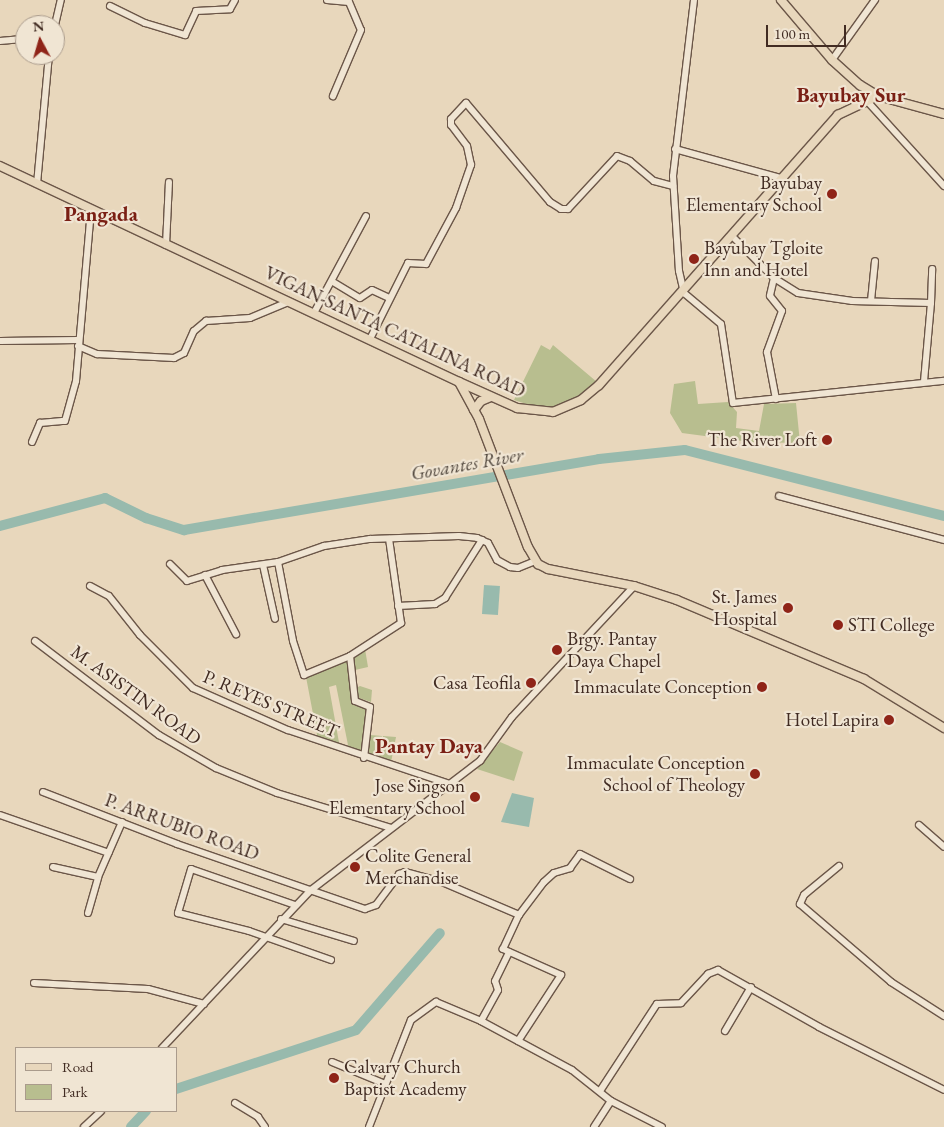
<!DOCTYPE html>
<style>
body{margin:0}
#map{position:relative;width:944px;height:1127px;overflow:hidden;background:#e8d7bc;font-family:"EB Garamond",serif}
div>[style]{position:absolute}
[style*='--x']{left:calc(var(--x)*1px);top:calc(var(--y)*1px);width:calc(var(--w)*1px);rotate:calc(var(--a)*1deg)}
.green>*{inset:0;background:#b8be8f}
.water>*{inset:0;background:#98baad;transform-origin:0 0}
.river>*{height:10px;margin:-5px;padding:0 5px;transform-origin:5px;border-radius:5px;background:#98baad}
.roads{filter:drop-shadow(1px 0 #6b5648) drop-shadow(-1px 0 #6b5648) drop-shadow(0 1px #6b5648) drop-shadow(0 -1px #6b5648)}
.minor>*{height:6px;margin:-3px;padding:0 3px;transform-origin:3px;border-radius:3px;background:#f0e5d3}
.major>*{height:8px;margin:-4px;padding:0 4px;transform-origin:4px;border-radius:4px;background:#e8d7bc}
.dots>*{width:14px;height:14px;translate:-50% -50%;box-sizing:border-box;border:2px solid #f0e5d3;border-radius:50%}
span{translate:-50% -50%;white-space:nowrap;text-align:center;line-height:1.15;-webkit-text-stroke:4.5px #f0e5d3;paint-order:stroke}
.poi-label{font-size:19px;color:#412b22}
.right{translate:-100% -50%;text-align:right}
.left{translate:0 -50%;text-align:left}
.street-label{font-size:19px;color:#412b22}
.water-label{font-size:20px;color:#52483e;font-style:italic}
.quarter-label{font-size:21px;color:#7a1f14;font-weight:700}
.legend{position:absolute;left:15px;top:1047px;width:162px;height:65px;box-sizing:border-box;background:#f0e5d3;border:1px solid #aa9b8c;margin:0;padding:6px 9px;list-style:none;font-size:15px;color:#412b22}
.legend li{display:flex;align-items:center;gap:10px;height:25px}
.legend b{width:25px;border:1px solid #aa9b8c}
.north{position:absolute;left:15px;top:15px;width:50px;height:50px;box-sizing:border-box;background:#f0e5d3;border:1px solid #aa9b8c;border-radius:50%;rotate:354deg;font-size:14px;font-weight:700;line-height:20px;text-align:center;color:#412b22}
.north::after{content:'';display:block;margin:auto;width:18px;height:22px;background:#8f2418;clip-path:polygon(50% 0,100% 100%,50% 72%,0 100%)}
.scale{position:absolute;left:766px;top:25px;width:80px;height:22px;box-sizing:border-box;border:2px solid #412b22;border-top:0;padding-left:6px;font-size:15px;line-height:18px;white-space:nowrap;color:#412b22;-webkit-text-stroke:4px #f0e5d3;paint-order:stroke}
</style>
<div id="map">
<div class="green">
<i style="clip-path:polygon(541px 345px,550px 350px,553px 345px,597px 382px,581px 396px,558px 407px,536px 407px,514px 400px)"></i>
<i style="clip-path:polygon(695px 381px,698px 404px,728px 402px,737px 412px,736px 428px,759px 431px,764px 404px,796px 403px,800px 443px,750px 442px,682px 433px,670px 413px,674px 384px)"></i>
<i style="clip-path:polygon(365px 649px,368px 667px,355px 670px,352px 656px)"></i>
<i style="clip-path:polygon(348px 659px,355px 705px,367px 706px,362px 754px,349px 750px,336px 685px,329px 687px,340px 748px,318px 740px,306px 677px)"></i>
<i style="clip-path:polygon(360px 686px,372px 690px,371px 702px,359px 698px,356px 688px)"></i>
<i style="clip-path:polygon(370px 735px,382px 736px,376px 759px,368px 752px)"></i>
<i style="clip-path:polygon(383px 736px,396px 737px,391px 762px,378px 758px)"></i>
<i style="clip-path:polygon(500px 742px,523px 752px,514px 781px,477px 769px)"></i>
</div>
<div class="water">
<i style="left:484px;top:585px;width:16px;height:29px;rotate:4deg"></i>
<i style="clip-path:polygon(512px 793px,534px 798px,529px 827px,501px 822px)"></i>
</div>
<div class="river">
<i style="--x:0;--y:526;--w:109;--a:-14.9"></i>
<i style="--x:105;--y:498;--w:46;--a:26"></i>
<i style="--x:146;--y:518;--w:40;--a:18"></i>
<i style="--x:184;--y:530;--w:421;--a:-9.7"></i>
<i style="--x:599;--y:459;--w:86;--a:-6"></i>
<i style="--x:685;--y:450;--w:267;--a:14.3"></i>
<i style="--x:176;--y:1089;--w:189;--a:-18.1"></i>
<i style="--x:356;--y:1030;--w:128;--a:-49.1"></i>
<i style="--x:131;--y:1127;--w:22;--a:-47"></i>
</div>
<div class="roads">
<div class="minor">
<i style="--x:327;--y:0;--w:22;--a:5"></i>
<i style="--x:349;--y:2;--w:30;--a:67"></i>
<i style="--x:361;--y:30;--w:72;--a:113"></i>
<i style="--x:694;--y:0;--w:177;--a:96.8"></i>
<i style="--x:673;--y:176;--w:95;--a:86.4"></i>
<i style="--x:679;--y:271;--w:23;--a:77"></i>
<i style="--x:684;--y:293;--w:48;--a:40"></i>
<i style="--x:721;--y:324;--w:80;--a:81.4"></i>
<i style="--x:733;--y:403;--w:212;--a:-6"></i>
<i style="--x:110;--y:6;--w:39;--a:26"></i>
<i style="--x:145;--y:23;--w:42;--a:16.7"></i>
<i style="--x:185;--y:35;--w:26;--a:-65"></i>
<i style="--x:196;--y:11;--w:34;--a:-3"></i>
<i style="--x:230;--y:9;--w:10;--a:-61"></i>
<i style="--x:55;--y:25;--w:26;--a:-77"></i>
<i style="--x:0;--y:41;--w:25;--a:-5"></i>
<i style="--x:832;--y:60;--w:74;--a:-54.4"></i>
<i style="--x:867;--y:101;--w:115;--a:47.8"></i>
<i style="--x:675;--y:149;--w:113;--a:15.4"></i>
<i style="--x:37;--y:184;--w:130;--a:-84.7"></i>
<i style="--x:733;--y:237;--w:58;--a:45"></i>
<i style="--x:774;--y:278;--w:28;--a:32"></i>
<i style="--x:798;--y:293;--w:55;--a:8.4"></i>
<i style="--x:852;--y:301;--w:79;--a:1.5"></i>
<i style="--x:931;--y:303;--w:79;--a:95.1"></i>
<i style="--x:166;--y:245;--w:63;--a:-87.3"></i>
<i style="--x:774;--y:278;--w:18;--a:103"></i>
<i style="--x:770;--y:296;--w:19;--a:51"></i>
<i style="--x:782;--y:311;--w:44;--a:110.1"></i>
<i style="--x:767;--y:352;--w:48;--a:79.2"></i>
<i style="--x:333;--y:282;--w:31;--a:31"></i>
<i style="--x:360;--y:298;--w:14;--a:-34"></i>
<i style="--x:372;--y:290;--w:19;--a:25"></i>
<i style="--x:871;--y:301;--w:40;--a:-84.3"></i>
<i style="--x:931;--y:303;--w:34;--a:-88"></i>
<i style="--x:314;--y:313;--w:110;--a:-61.8"></i>
<i style="--x:370;--y:339;--w:85;--a:-63.4"></i>
<i style="--x:408;--y:263;--w:18;--a:3"></i>
<i style="--x:426;--y:264;--w:64;--a:-61.8"></i>
<i style="--x:456;--y:208;--w:46;--a:-70.8"></i>
<i style="--x:471;--y:165;--w:19;--a:-102"></i>
<i style="--x:467;--y:146;--w:26;--a:-127"></i>
<i style="--x:451;--y:125;--w:6;--a:-90"></i>
<i style="--x:451;--y:119;--w:22;--a:-47"></i>
<i style="--x:466;--y:103;--w:130;--a:49.7"></i>
<i style="--x:550;--y:202;--w:13;--a:32"></i>
<i style="--x:561;--y:209;--w:7;--a:0"></i>
<i style="--x:568;--y:209;--w:72;--a:-47.2"></i>
<i style="--x:617;--y:156;--w:14;--a:21"></i>
<i style="--x:630;--y:161;--w:31;--a:40"></i>
<i style="--x:654;--y:181;--w:20;--a:15"></i>
<i style="--x:0;--y:341;--w:78;--a:-0.7"></i>
<i style="--x:78;--y:346;--w:21;--a:23"></i>
<i style="--x:97;--y:354;--w:77;--a:3"></i>
<i style="--x:174;--y:358;--w:11;--a:-27"></i>
<i style="--x:184;--y:353;--w:24;--a:-66"></i>
<i style="--x:194;--y:331;--w:16;--a:-40"></i>
<i style="--x:206;--y:321;--w:44;--a:-3.9"></i>
<i style="--x:250;--y:318;--w:41;--a:-22.8"></i>
<i style="--x:32;--y:442;--w:21;--a:-67"></i>
<i style="--x:40;--y:423;--w:25;--a:-5"></i>
<i style="--x:65;--y:421;--w:41;--a:-74.6"></i>
<i style="--x:76;--y:381;--w:173;--a:-85"></i>
<i style="--x:779;--y:496;--w:171;--a:14.9"></i>
<i style="--x:278;--y:562;--w:80;--a:79.2"></i>
<i style="--x:293;--y:641;--w:36;--a:72"></i>
<i style="--x:304;--y:675;--w:50;--a:-22.4"></i>
<i style="--x:170;--y:564;--w:24;--a:45"></i>
<i style="--x:187;--y:581;--w:37;--a:-17"></i>
<i style="--x:222;--y:570;--w:57;--a:-8.1"></i>
<i style="--x:278;--y:562;--w:49;--a:-19.2"></i>
<i style="--x:324;--y:546;--w:47;--a:-8.7"></i>
<i style="--x:370;--y:539;--w:89;--a:-1.9"></i>
<i style="--x:459;--y:536;--w:18;--a:6"></i>
<i style="--x:477;--y:538;--w:12;--a:24"></i>
<i style="--x:488;--y:543;--w:19;--a:62"></i>
<i style="--x:497;--y:560;--w:15;--a:28"></i>
<i style="--x:510;--y:567;--w:8;--a:7"></i>
<i style="--x:518;--y:568;--w:18;--a:-22"></i>
<i style="--x:263;--y:565;--w:55;--a:77.5"></i>
<i style="--x:205;--y:575;--w:67;--a:62.3"></i>
<i style="--x:90;--y:586;--w:21;--a:28"></i>
<i style="--x:109;--y:596;--w:50;--a:51.5"></i>
<i style="--x:140;--y:635;--w:75;--a:45"></i>
<i style="--x:193;--y:688;--w:104;--a:23.9"></i>
<i style="--x:288;--y:730;--w:170;--a:18.5"></i>
<i style="--x:398;--y:606;--w:37;--a:-3"></i>
<i style="--x:435;--y:604;--w:12;--a:-31"></i>
<i style="--x:445;--y:598;--w:69;--a:-57.5"></i>
<i style="--x:35;--y:641;--w:156;--a:37.2"></i>
<i style="--x:159;--y:735;--w:66;--a:30.1"></i>
<i style="--x:216;--y:768;--w:66;--a:22.3"></i>
<i style="--x:277;--y:793;--w:119;--a:17.1"></i>
<i style="--x:364;--y:758;--w:51;--a:-83.3"></i>
<i style="--x:370;--y:707;--w:16;--a:-158"></i>
<i style="--x:355;--y:701;--w:45;--a:-96.3"></i>
<i style="--x:350;--y:656;--w:61;--a:-32.9"></i>
<i style="--x:401;--y:623;--w:85;--a:-98.1"></i>
<i style="--x:43;--y:792;--w:144;--a:21.2"></i>
<i style="--x:177;--y:844;--w:199;--a:19.1"></i>
<i style="--x:365;--y:909;--w:12;--a:-20"></i>
<i style="--x:376;--y:905;--w:39;--a:-53"></i>
<i style="--x:399;--y:874;--w:6;--a:-18"></i>
<i style="--x:405;--y:872;--w:38;--a:15"></i>
<i style="--x:442;--y:882;--w:84;--a:23.2"></i>
<i style="--x:0;--y:815;--w:115;--a:19.2"></i>
<i style="--x:919;--y:825;--w:33;--a:41"></i>
<i style="--x:839;--y:866;--w:45;--a:140.4"></i>
<i style="--x:804;--y:895;--w:10;--a:114"></i>
<i style="--x:800;--y:904;--w:120;--a:40.6"></i>
<i style="--x:891;--y:982;--w:63;--a:32.7"></i>
<i style="--x:53;--y:867;--w:46;--a:12.5"></i>
<i style="--x:295;--y:905;--w:110;--a:-160.9"></i>
<i style="--x:191;--y:869;--w:46;--a:106.5"></i>
<i style="--x:178;--y:913;--w:73;--a:14.2"></i>
<i style="--x:249;--y:931;--w:87;--a:19.5"></i>
<i style="--x:88;--y:913;--w:37;--a:-74"></i>
<i style="--x:98;--y:877;--w:60;--a:-66.4"></i>
<i style="--x:281;--y:919;--w:76;--a:16.8"></i>
<i style="--x:34;--y:983;--w:114;--a:3"></i>
<i style="--x:148;--y:989;--w:58;--a:15"></i>
<i style="--x:481;--y:1021;--w:35;--a:-61"></i>
<i style="--x:498;--y:990;--w:9;--a:-108"></i>
<i style="--x:495;--y:981;--w:32;--a:-64"></i>
<i style="--x:725;--y:1031;--w:51;--a:-59.4"></i>
<i style="--x:518;--y:1041;--w:79;--a:-56.9"></i>
<i style="--x:561;--y:975;--w:64;--a:-155.9"></i>
<i style="--x:503;--y:949;--w:38;--a:-65"></i>
<i style="--x:519;--y:915;--w:41;--a:-52.9"></i>
<i style="--x:544;--y:882;--w:13;--a:-42"></i>
<i style="--x:554;--y:873;--w:17;--a:-17"></i>
<i style="--x:570;--y:868;--w:17;--a:-54"></i>
<i style="--x:580;--y:854;--w:56;--a:26.6"></i>
<i style="--x:162;--y:1048;--w:217;--a:-46.7"></i>
<i style="--x:311;--y:890;--w:213;--a:-37.4"></i>
<i style="--x:480;--y:761;--w:54;--a:-54"></i>
<i style="--x:512;--y:717;--w:179;--a:-47"></i>
<i style="--x:332;--y:1062;--w:57;--a:22.5"></i>
<i style="--x:600;--y:1091;--w:104;--a:-56.8"></i>
<i style="--x:657;--y:1004;--w:24;--a:-2"></i>
<i style="--x:681;--y:1003;--w:40;--a:-47"></i>
<i style="--x:708;--y:974;--w:11;--a:-22"></i>
<i style="--x:718;--y:970;--w:116;--a:29.4"></i>
<i style="--x:819;--y:1027;--w:140;--a:26.7"></i>
<i style="--x:235;--y:1103;--w:27;--a:31"></i>
<i style="--x:258;--y:1117;--w:12;--a:55"></i>
<i style="--x:84;--y:1127;--w:23;--a:-43"></i>
<i style="--x:369;--y:1127;--w:115;--a:-68.6"></i>
<i style="--x:411;--y:1020;--w:31;--a:-36"></i>
<i style="--x:436;--y:1002;--w:49;--a:22.9"></i>
<i style="--x:481;--y:1021;--w:103;--a:28.3"></i>
<i style="--x:572;--y:1070;--w:50;--a:38.5"></i>
<i style="--x:611;--y:1101;--w:57;--a:27"></i>
<i style="--x:594;--y:1127;--w:31;--a:-57"></i>
</div>
<div class="major">
<i style="--x:781;--y:0;--w:79;--a:49.6"></i>
<i style="--x:832;--y:60;--w:38;--a:42"></i>
<i style="--x:860;--y:85;--w:21;--a:31"></i>
<i style="--x:878;--y:96;--w:68;--a:15.3"></i>
<i style="--x:0;--y:166;--w:507;--a:25.2"></i>
<i style="--x:459;--y:382;--w:64;--a:24.1"></i>
<i style="--x:517;--y:408;--w:36;--a:6"></i>
<i style="--x:553;--y:412;--w:30;--a:-23"></i>
<i style="--x:581;--y:400;--w:23;--a:-40"></i>
<i style="--x:599;--y:385;--w:361;--a:-48.5"></i>
<i style="--x:838;--y:115;--w:44;--a:-25.4"></i>
<i style="--x:459;--y:382;--w:42;--a:61.6"></i>
<i style="--x:479;--y:419;--w:137;--a:69.1"></i>
<i style="--x:528;--y:547;--w:20;--a:60"></i>
<i style="--x:538;--y:564;--w:11;--a:27"></i>
<i style="--x:548;--y:569;--w:88;--a:11.2"></i>
<i style="--x:634;--y:586;--w:45;--a:18"></i>
<i style="--x:677;--y:600;--w:203;--a:22.9"></i>
<i style="--x:864;--y:679;--w:94;--a:31.5"></i>
<i style="--x:474;--y:410;--w:11;--a:-52"></i>
<i style="--x:481;--y:401;--w:11;--a:-22"></i>
</div>
</div>
<div class="dots">
<i style="left:832px;top:194px;background:#8f2418"></i>
<i style="left:694px;top:259px;background:#8f2418"></i>
<i style="left:827px;top:440px;background:#8f2418"></i>
<i style="left:788px;top:608px;background:#8f2418"></i>
<i style="left:838px;top:625px;background:#8f2418"></i>
<i style="left:557px;top:650px;background:#8f2418"></i>
<i style="left:531px;top:683px;background:#8f2418"></i>
<i style="left:762px;top:687px;background:#8f2418"></i>
<i style="left:889px;top:720px;background:#8f2418"></i>
<i style="left:755px;top:774px;background:#8f2418"></i>
<i style="left:475px;top:797px;background:#8f2418"></i>
<i style="left:355px;top:867px;background:#8f2418"></i>
<i style="left:334px;top:1078px;background:#8f2418"></i>
</div>
<div class="poi-label">
<span class="right" style="left:822px;top:194px">Bayubay<br>Elementary School</span>
<span class="left" style="left:704px;top:259px">Bayubay Tgloite<br>Inn and Hotel</span>
<span class="right" style="left:817px;top:440px">The River Loft</span>
<span class="right" style="left:777px;top:608px">St. James<br>Hospital</span>
<span class="left" style="left:848px;top:625px">STI College</span>
<span class="left" style="left:567px;top:650px">Brgy. Pantay<br>Daya Chapel</span>
<span class="right" style="left:521px;top:683px">Casa Teofila</span>
<span class="right" style="left:752px;top:687px">Immaculate Conception</span>
<span class="right" style="left:879px;top:720px">Hotel Lapira</span>
<span class="right" style="left:745px;top:774px">Immaculate Conception<br>School of Theology</span>
<span class="right" style="left:465px;top:797px">Jose Singson<br>Elementary School</span>
<span class="left" style="left:365px;top:867px">Colite General<br>Merchandise</span>
<span class="left" style="left:344px;top:1078px">Calvary Church<br>Baptist Academy</span>
</div>
<div class="street-label">
<span style="left:395px;top:332px;rotate:25deg">VIGAN-SANTA CATALINA ROAD</span>
<span style="left:136px;top:695px;rotate:36deg">M. ASISTIN ROAD</span>
<span style="left:271px;top:704px;rotate:23deg">P. REYES STREET</span>
<span style="left:182px;top:827px;rotate:20deg">P. ARRUBIO ROAD</span>
</div>
<div class="water-label">
<span style="left:467px;top:464px;rotate:-10deg">Govantes River</span>
</div>
<div class="quarter-label">
<span style="left:851px;top:95px">Bayubay Sur</span>
<span style="left:101px;top:214px">Pangada</span>
<span style="left:429px;top:746px">Pantay Daya</span>
</div>
<ul class="legend">
<li><b style="height:6px;background:#e8d7bc"></b>Road</li>
<li><b style="height:14px;background:#b8be8f"></b>Park</li>
</ul>
<div class="north">N</div>
<div class="scale">100 m</div>
</div>
